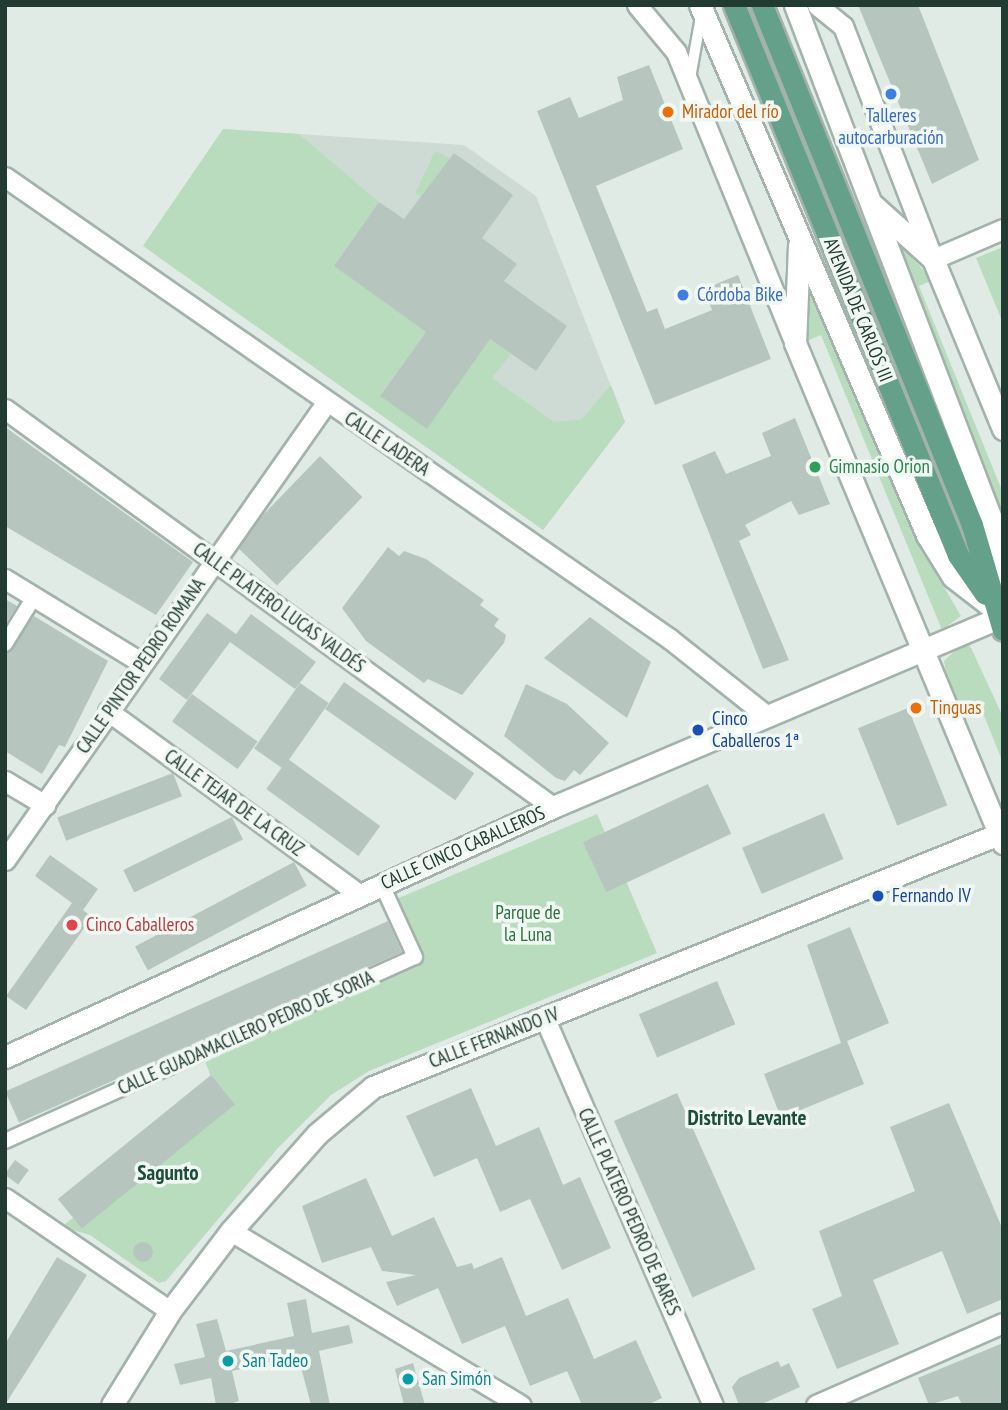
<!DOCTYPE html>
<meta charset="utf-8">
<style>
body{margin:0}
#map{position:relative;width:1008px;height:1410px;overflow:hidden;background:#e0ebe5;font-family:"PT Sans Narrow",sans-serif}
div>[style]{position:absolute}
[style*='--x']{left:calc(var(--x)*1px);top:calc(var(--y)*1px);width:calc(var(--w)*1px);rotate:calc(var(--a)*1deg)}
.built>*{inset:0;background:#cedbd4}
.green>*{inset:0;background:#b9dcbf;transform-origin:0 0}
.building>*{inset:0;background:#b6c6be;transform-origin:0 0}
.round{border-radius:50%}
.roads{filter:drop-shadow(2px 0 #a3b3ac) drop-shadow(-2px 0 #a3b3ac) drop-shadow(0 2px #a3b3ac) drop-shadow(0 -2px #a3b3ac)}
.service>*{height:10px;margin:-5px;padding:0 5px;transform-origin:5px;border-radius:5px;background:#fff}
.pedestrian>*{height:14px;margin:-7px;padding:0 7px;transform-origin:7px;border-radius:7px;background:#fff}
.minor>*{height:19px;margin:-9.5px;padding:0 9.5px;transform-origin:9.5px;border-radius:9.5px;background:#fff}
.tertiary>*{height:21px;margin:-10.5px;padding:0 10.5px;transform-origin:10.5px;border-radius:10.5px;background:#fff}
.primary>*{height:21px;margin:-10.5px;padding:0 10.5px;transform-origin:10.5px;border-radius:10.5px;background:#65a08b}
.dots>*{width:19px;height:19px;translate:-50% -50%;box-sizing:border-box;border:4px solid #f1f8f3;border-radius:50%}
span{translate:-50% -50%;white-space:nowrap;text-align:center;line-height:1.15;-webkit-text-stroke:7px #f1f8f3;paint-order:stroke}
.food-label{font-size:19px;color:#c56008}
.left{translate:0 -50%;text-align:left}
.shop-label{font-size:19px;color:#366cbe}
.street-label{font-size:19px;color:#213b32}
.leisure-label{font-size:19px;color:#27864d}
.transit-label{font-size:19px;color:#164399}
.park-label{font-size:19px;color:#2b7240}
.health-label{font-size:19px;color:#be3a42}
.culture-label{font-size:19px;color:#0d838f}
.neighbourhood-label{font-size:21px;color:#1d4d3d;font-weight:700}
.frame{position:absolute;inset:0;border:7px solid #213b32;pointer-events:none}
</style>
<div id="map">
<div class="built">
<i style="clip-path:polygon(223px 129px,464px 145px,536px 196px,625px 422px,543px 530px,273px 337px)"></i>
</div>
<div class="green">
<i style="clip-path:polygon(223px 129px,299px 134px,379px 202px,334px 266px,426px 332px,380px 395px,490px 339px,511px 354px,492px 378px,554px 422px,582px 419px,611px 385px,625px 422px,543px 530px,143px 246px)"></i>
<i style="left:435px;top:151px;width:17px;height:47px;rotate:25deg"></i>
<i style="clip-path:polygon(890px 235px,933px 280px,919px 286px,1003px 493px,1003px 523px)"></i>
<i style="clip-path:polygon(1003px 247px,1003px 323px,976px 258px)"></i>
<i style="clip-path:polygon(811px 284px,927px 558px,961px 616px,942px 630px,821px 335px,807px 341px)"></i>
<i style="clip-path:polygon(967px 639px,1003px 717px,1003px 763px,979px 703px,958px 710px,948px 684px,944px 661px)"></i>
<i style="clip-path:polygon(597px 814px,657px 953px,369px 1071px,331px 1095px,278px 1148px,166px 1281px,159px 1283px,90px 1235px,61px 1227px,221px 1105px,203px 1055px,419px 958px,394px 900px)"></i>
</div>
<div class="building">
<i style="clip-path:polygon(858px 5px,918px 5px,979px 160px,932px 184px)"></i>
<i style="clip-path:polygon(649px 65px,683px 149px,596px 186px,647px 312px,657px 308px,665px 329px,712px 310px,704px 289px,738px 275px,771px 359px,655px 405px,537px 111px,570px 97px,579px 118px,623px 100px,617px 77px)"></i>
<i style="clip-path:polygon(454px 153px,513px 195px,482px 238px,517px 264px,504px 281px,567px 326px,536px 371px,490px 339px,427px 429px,380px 396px,426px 332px,334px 266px,379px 202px,404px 219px)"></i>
<i style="clip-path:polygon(795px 418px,830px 504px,799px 515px,791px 501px,745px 525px,751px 535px,739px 541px,789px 660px,763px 669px,682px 465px,715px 451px,726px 474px,771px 456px,762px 433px)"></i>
<i style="clip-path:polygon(5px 427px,193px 562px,156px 615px,5px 526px)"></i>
<i style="left:320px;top:456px;width:59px;height:123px;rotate:44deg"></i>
<i style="clip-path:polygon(388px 547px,399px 556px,404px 551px,426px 559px,484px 600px,480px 605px,499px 619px,494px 626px,506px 635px,504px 643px,462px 695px,428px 679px,424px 683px,366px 641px,342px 608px)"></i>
<i style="clip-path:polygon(5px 599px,17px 606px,5px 625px)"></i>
<i style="clip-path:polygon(207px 613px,236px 634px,251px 614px,316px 662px,295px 689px,230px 642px,187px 700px,159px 679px)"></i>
<i style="clip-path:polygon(34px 616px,108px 661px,65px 747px,59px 745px,42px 774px,5px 751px,5px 654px)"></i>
<i style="clip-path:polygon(590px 617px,651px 662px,627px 718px,544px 658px)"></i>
<i style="left:344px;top:682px;width:159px;height:33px;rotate:35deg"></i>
<i style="left:300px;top:683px;width:35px;height:80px;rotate:35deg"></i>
<i style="clip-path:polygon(526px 684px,567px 704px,609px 743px,580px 775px,574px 770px,565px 781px,556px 778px,504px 736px)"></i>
<i style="left:192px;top:694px;width:81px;height:34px;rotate:36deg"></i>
<i style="left:908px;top:708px;width:105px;height:54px;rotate:68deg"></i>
<i style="left:288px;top:759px;width:114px;height:37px;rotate:36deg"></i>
<i style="left:173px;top:773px;width:25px;height:124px;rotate:69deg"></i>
<i style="left:708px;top:784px;width:55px;height:138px;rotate:65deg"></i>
<i style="left:824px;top:813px;width:50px;height:89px;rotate:67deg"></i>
<i style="left:232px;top:817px;width:25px;height:121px;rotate:64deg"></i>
<i style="clip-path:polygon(50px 855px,98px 889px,83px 910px,92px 917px,26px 1010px,6px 996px,72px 903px,35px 876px)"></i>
<i style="left:294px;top:862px;width:27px;height:180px;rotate:62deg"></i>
<i style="left:388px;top:921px;width:34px;height:419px;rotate:66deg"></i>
<i style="clip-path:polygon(850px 927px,889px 1023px,847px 1041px,864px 1084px,781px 1118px,764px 1074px,841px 1043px,807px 945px)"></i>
<i style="left:717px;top:981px;width:47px;height:85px;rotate:67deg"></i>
<i style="left:211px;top:1075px;width:38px;height:197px;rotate:51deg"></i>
<i style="clip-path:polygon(471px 1088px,496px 1146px,539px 1127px,563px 1185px,580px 1177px,611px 1248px,562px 1270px,530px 1199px,500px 1212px,477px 1158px,434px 1177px,406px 1116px)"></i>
<i style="left:677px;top:1093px;width:193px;height:69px;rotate:66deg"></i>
<i style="clip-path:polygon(949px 1103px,1003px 1230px,1003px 1299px,967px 1314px,942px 1251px,873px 1280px,899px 1344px,837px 1369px,812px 1309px,842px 1296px,819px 1231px,915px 1191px,890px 1127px)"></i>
<i style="left:15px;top:1160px;width:17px;height:18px;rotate:36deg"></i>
<i style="clip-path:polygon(366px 1178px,392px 1236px,434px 1217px,457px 1267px,472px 1263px,474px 1269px,502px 1257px,526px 1316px,568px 1298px,594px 1359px,636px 1340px,662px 1398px,647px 1405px,582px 1405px,567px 1371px,530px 1386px,505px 1326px,462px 1344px,438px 1288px,397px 1306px,386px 1282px,416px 1275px,382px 1271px,371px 1247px,322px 1263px,302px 1206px)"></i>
<i class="round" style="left:133px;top:1242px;width:20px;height:20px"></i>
<i style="clip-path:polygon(57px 1257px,87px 1275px,5px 1405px,5px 1344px)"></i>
<i style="clip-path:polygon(306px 1299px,312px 1333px,349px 1325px,353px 1343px,319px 1351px,330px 1405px,311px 1405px,298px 1356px,232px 1371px,239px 1401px,226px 1405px,216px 1405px,211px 1378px,180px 1385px,174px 1364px,205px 1357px,196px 1324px,217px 1319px,226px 1351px,294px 1336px,287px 1303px)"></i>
<i style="clip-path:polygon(1003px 1343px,1003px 1405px,962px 1405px,958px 1396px,929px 1405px,918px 1378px)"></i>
<i style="clip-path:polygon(778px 1361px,781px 1367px,789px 1363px,800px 1387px,760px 1405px,739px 1405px,732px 1387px,739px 1378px)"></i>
<i style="clip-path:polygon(413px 1363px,425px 1405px,404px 1405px,395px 1369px)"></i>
</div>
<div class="roads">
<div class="service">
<i style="--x:690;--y:78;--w:62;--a:-79.8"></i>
</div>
<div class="pedestrian">
<i style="--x:5;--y:644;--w:55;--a:-58.3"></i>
<i style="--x:5;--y:1141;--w:449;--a:-24.2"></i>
<i style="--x:415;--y:957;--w:79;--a:-114.6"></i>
</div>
<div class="minor">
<i style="--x:637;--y:5;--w:61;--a:50.3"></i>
<i style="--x:676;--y:52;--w:312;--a:67.8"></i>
<i style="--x:817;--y:5;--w:33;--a:39"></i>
<i style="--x:843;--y:26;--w:250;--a:68.9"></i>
<i style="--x:933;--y:259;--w:76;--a:-23.2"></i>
<i style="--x:5;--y:177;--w:810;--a:34.79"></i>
<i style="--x:670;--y:639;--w:122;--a:38.4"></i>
<i style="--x:5;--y:409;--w:677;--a:35.99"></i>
<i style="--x:5;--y:579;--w:161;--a:31.5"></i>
<i style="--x:108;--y:711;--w:312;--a:36.1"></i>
<i style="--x:5;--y:781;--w:47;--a:31"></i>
<i style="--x:5;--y:860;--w:558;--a:-54.92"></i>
<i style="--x:545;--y:1019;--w:421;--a:66.5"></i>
<i style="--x:5;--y:1198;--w:200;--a:34.4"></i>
<i style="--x:231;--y:1231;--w:338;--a:31"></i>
<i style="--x:816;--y:1405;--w:204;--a:-23.7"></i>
</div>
<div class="tertiary">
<i style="--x:700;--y:5;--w:577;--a:66.81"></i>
<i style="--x:927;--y:535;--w:49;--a:58.2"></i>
<i style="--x:953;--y:577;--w:49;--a:37.6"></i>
<i style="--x:795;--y:5;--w:547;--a:69.11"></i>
<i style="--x:990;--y:516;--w:65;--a:87.4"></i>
<i style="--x:872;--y:204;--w:82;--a:42"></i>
<i style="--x:933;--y:259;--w:184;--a:67.6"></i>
<i style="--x:799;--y:245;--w:98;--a:92.3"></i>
<i style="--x:795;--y:343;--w:542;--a:67.41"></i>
<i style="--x:5;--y:1057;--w:602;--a:-24.52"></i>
<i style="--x:553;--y:807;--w:489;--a:-23"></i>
<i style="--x:112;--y:1405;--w:110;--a:-58.3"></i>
<i style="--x:170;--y:1311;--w:101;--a:-52.7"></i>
<i style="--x:231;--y:1231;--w:130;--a:-48.4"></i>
<i style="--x:317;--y:1134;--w:73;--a:-40"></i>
<i style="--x:373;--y:1087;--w:675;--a:-22.01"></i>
</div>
<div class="primary">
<i style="--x:734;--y:5;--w:594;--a:67.84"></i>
<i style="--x:958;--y:555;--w:47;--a:55.3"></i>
<i style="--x:762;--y:5;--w:561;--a:68.01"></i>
<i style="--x:972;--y:525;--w:109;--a:73.6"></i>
</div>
</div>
<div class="dots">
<i style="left:891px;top:94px;background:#3f7fe0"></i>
<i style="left:668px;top:112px;background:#e8710a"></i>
<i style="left:683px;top:295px;background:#3f7fe0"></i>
<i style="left:815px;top:467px;background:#2e9e5b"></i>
<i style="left:916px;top:708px;background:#e8710a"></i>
<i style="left:698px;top:730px;background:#1a4fb4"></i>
<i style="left:878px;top:896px;background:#1a4fb4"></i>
<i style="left:72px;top:925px;background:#e0444e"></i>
<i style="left:228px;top:1361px;background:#0f9aa8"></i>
<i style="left:408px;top:1379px;background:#0f9aa8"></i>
</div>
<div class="food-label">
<span class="left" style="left:682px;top:112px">Mirador del río</span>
<span class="left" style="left:930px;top:708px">Tinguas</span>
</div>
<div class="shop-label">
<span style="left:891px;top:127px">Talleres<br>autocarburación</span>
<span class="left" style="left:697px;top:295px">Córdoba Bike</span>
</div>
<div class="street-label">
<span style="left:858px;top:310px;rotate:68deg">AVENIDA DE CARLOS III</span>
<span style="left:387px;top:444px;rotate:34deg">CALLE LADERA</span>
<span style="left:279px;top:608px;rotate:36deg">CALLE PLATERO LUCAS VALDÉS</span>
<span style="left:141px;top:666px;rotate:-55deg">CALLE PINTOR PEDRO ROMANA</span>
<span style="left:234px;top:803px;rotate:36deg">CALLE TEJAR DE LA CRUZ</span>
<span style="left:463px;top:848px;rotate:-24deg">CALLE CINCO CABALLEROS</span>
<span style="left:246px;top:1033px;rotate:-24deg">CALLE GUADAMACILERO PEDRO DE SORIA</span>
<span style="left:494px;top:1038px;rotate:-21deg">CALLE FERNANDO IV</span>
<span style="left:629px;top:1212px;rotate:66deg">CALLE PLATERO PEDRO DE BARES</span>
</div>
<div class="leisure-label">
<span class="left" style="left:829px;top:467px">Gimnasio Orion</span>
</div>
<div class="transit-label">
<span class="left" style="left:712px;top:730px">Cinco<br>Caballeros 1ª</span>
<span class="left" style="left:892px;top:896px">Fernando IV</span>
</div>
<div class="park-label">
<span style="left:528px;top:924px">Parque de<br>la Luna</span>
</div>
<div class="health-label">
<span class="left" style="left:86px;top:925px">Cinco Caballeros</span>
</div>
<div class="culture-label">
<span class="left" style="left:242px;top:1361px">San Tadeo</span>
<span class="left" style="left:422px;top:1379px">San Simón</span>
</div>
<div class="neighbourhood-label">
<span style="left:747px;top:1118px">Distrito Levante</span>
<span style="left:168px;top:1173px">Sagunto</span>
</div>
<div class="frame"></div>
</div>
